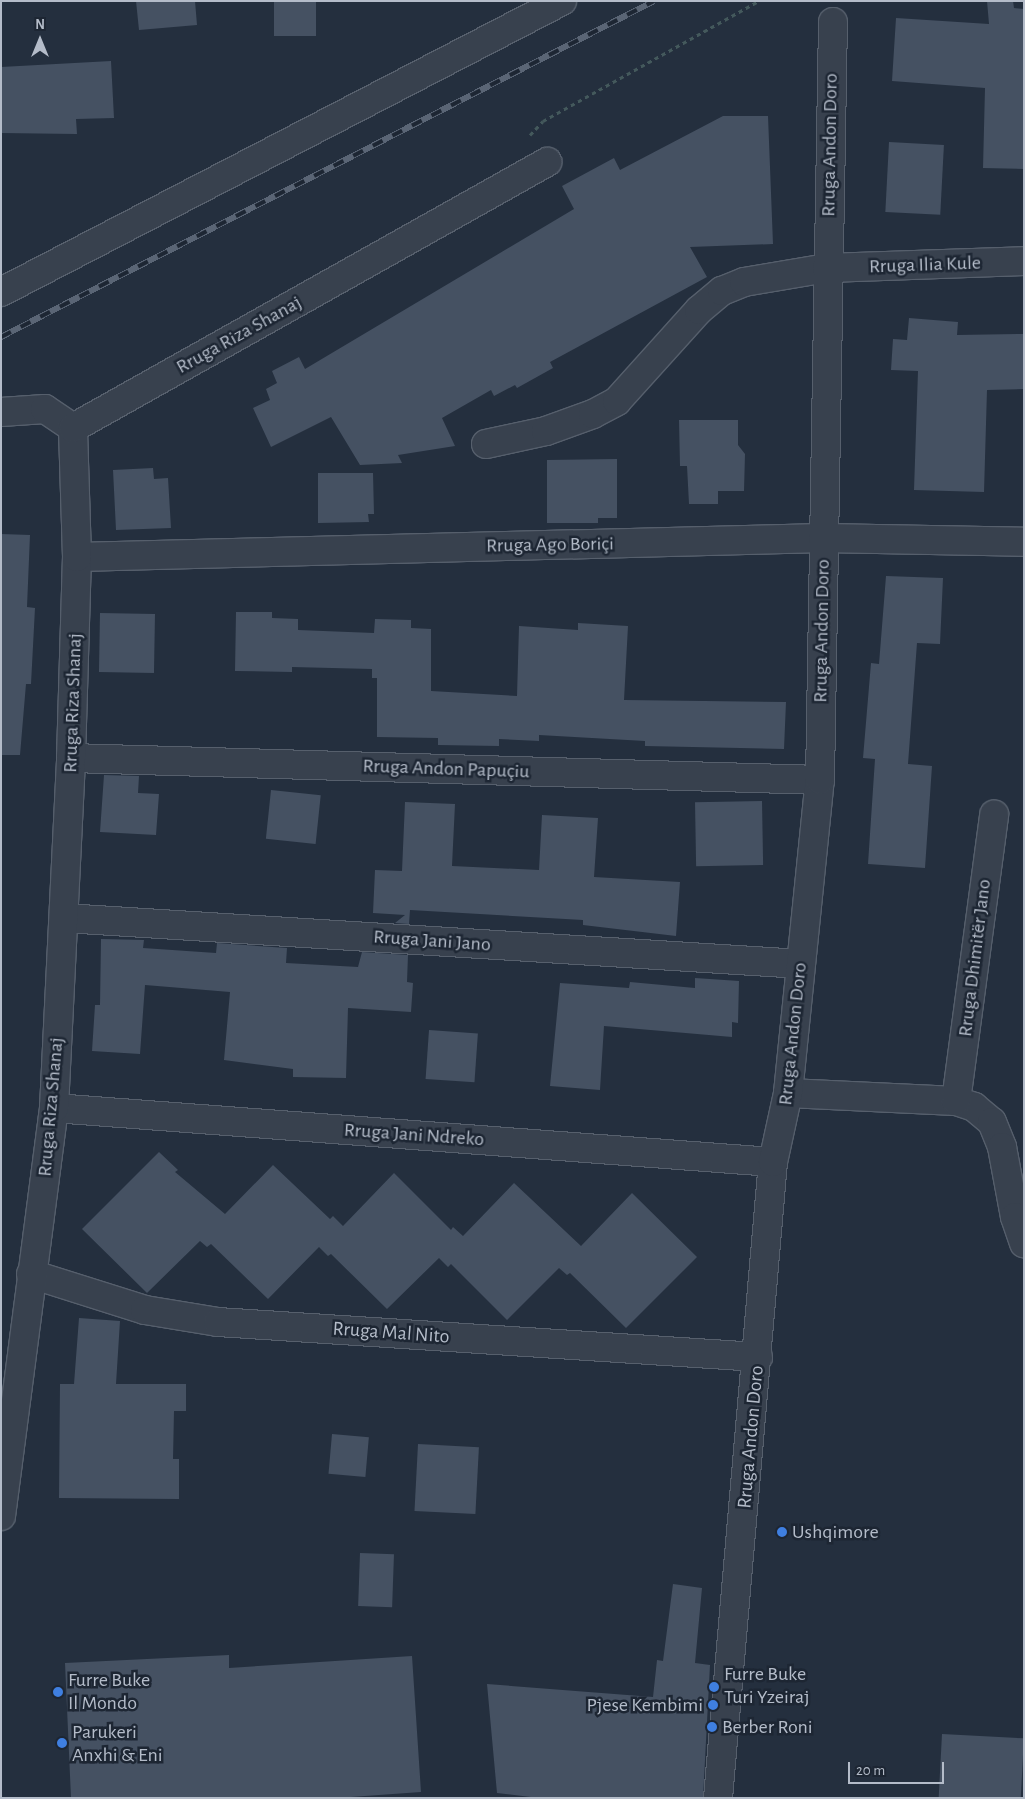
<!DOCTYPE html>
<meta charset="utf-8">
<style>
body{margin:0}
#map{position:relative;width:1025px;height:1799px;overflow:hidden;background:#242f3e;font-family:"Alegreya Sans",sans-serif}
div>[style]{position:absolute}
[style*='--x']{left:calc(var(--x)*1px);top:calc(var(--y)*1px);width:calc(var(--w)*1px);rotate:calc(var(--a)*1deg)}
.building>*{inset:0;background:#455162;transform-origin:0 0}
.path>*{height:3px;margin-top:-1.5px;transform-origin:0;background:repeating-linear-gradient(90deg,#44595c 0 4px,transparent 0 8px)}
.roads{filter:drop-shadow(1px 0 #565f6c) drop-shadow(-1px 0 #565f6c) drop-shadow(0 1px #565f6c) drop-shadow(0 -1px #565f6c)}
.minor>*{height:28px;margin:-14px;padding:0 14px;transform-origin:14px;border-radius:14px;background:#38414e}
.rail>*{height:5.5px;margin-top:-2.75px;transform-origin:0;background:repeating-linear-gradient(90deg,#1d2633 0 11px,#5a6575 0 22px);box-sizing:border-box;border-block:1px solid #5a6575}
.dots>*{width:14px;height:14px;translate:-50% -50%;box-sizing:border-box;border:2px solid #1d2633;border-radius:50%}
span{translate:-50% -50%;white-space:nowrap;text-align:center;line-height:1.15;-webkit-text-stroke:5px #1d2633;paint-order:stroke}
.street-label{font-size:20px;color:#b4bcc9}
.poi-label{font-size:20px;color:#b4bcc9}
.left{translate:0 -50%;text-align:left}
.right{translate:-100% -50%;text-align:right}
.frame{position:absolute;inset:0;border:2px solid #b4bcc9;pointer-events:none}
.north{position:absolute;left:15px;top:15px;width:50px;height:50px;-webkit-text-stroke:4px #1d2633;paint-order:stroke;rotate:0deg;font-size:14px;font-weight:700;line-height:20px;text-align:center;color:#b4bcc9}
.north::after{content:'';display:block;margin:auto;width:18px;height:22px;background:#b4bcc9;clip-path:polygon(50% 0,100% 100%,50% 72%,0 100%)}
.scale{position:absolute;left:848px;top:1762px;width:96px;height:22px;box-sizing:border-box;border:2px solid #b4bcc9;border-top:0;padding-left:6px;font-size:15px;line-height:18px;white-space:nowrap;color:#b4bcc9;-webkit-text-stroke:4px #1d2633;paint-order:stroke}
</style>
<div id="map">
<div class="building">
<i style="clip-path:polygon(136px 1px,195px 1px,197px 25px,139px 30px)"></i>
<i style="left:274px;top:1px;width:42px;height:35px"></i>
<i style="clip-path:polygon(987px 1px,1013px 1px,1014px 8px,1024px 9px,1024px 169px,983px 168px,985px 88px,892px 81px,896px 18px,989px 24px)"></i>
<i style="clip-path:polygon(111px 61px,114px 118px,76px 119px,77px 134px,1px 133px,1px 67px)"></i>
<i style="clip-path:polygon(723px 116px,768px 116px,773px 244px,690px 247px,707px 277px,550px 362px,553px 368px,517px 388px,515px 385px,494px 396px,491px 390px,442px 418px,455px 446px,398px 455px,402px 463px,360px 465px,331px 417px,271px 447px,253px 408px,270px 400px,266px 389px,277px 383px,272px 371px,299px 357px,305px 369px,574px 209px,562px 186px,614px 158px,620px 170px)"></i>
<i style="left:889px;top:142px;width:55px;height:70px;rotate:3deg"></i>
<i style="clip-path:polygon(909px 318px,958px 322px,957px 335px,1024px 334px,1024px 389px,987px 390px,984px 492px,914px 490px,918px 371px,891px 370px,893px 339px,907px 340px)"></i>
<i style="clip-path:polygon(679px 420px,738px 420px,738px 445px,745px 454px,744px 491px,718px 491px,718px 504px,689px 504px,687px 466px,680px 466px)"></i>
<i style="clip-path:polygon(617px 459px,617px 518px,598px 518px,598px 523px,547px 523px,547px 460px)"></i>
<i style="clip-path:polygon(153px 468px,154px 479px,168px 478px,171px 528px,116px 530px,113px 470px)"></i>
<i style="clip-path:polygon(318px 473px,373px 473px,374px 514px,368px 514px,369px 522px,318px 523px)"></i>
<i style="clip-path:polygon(1px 534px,30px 535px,27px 607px,35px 608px,31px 684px,26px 684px,20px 755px,1px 755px)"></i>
<i style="clip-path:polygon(886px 576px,943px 578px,940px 644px,917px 643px,908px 764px,932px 766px,925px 868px,868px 864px,875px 759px,863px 758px,871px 663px,879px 664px)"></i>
<i style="clip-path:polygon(236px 612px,272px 612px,272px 618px,298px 619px,298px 630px,374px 633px,375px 619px,411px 620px,411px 628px,431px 629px,431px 691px,517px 696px,519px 626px,578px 630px,578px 623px,628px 626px,624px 700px,786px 702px,784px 749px,645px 746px,645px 741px,539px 735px,539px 741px,499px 739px,499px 746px,438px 745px,438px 738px,377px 737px,377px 678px,372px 678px,372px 669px,292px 667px,292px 672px,235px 671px)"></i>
<i style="left:100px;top:613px;width:55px;height:59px;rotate:1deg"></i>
<i style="clip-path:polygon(104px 775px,139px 776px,138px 793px,159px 794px,156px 835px,100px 832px)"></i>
<i style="left:271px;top:790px;width:50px;height:49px;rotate:6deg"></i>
<i style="left:762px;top:801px;width:64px;height:67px;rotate:89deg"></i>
<i style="clip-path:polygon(405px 802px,455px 804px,452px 866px,539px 870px,542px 815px,598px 818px,594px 877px,680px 882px,676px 936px,583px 925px,583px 920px,410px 910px,409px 924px,395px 923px,405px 915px,373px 913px,375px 870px,402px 871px)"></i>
<i style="clip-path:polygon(101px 939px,144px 940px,143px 948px,216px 953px,217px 943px,287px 948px,286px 963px,358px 967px,362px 952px,408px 955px,407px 982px,413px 983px,411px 1012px,348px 1008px,346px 1078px,293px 1077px,293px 1069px,224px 1060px,230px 992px,145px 985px,140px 1054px,92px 1051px,95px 1005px,100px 1005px)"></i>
<i style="clip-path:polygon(695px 978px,739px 981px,738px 1023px,732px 1022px,732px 1037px,604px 1026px,600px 1090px,550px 1086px,560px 983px,629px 988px,630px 982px,695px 988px)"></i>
<i style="left:429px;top:1030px;width:49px;height:49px;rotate:4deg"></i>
<i style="clip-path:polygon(159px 1152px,178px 1170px,175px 1172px,225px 1214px,273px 1165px,330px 1219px,333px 1216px,343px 1226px,394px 1173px,451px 1230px,453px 1227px,463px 1236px,514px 1183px,581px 1246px,632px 1193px,697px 1257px,626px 1328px,570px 1273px,567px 1275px,559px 1268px,507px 1320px,451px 1264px,448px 1267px,439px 1258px,387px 1309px,331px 1254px,328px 1256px,319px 1247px,268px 1299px,211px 1244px,207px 1247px,200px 1241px,147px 1293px,82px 1229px)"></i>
<i style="clip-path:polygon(79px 1318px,120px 1321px,116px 1384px,186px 1384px,186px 1411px,174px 1411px,173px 1459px,179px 1459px,179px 1499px,59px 1498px,60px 1384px,74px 1384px)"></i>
<i style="left:332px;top:1434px;width:37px;height:40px;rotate:5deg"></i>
<i style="left:418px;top:1444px;width:61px;height:67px;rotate:3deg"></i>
<i style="left:360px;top:1553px;width:34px;height:53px;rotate:2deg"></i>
<i style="clip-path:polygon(673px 1584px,702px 1588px,695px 1663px,710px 1665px,703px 1798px,539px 1798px,497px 1793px,487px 1684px,653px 1697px,657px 1660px,663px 1661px)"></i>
<i style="clip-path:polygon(229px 1655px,229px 1668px,412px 1656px,421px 1792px,337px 1798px,71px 1798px,65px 1663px)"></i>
<i style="left:942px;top:1734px;width:82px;height:64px;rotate:3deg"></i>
</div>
<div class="path">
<i style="--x:530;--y:135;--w:19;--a:-47"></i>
<i style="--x:543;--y:121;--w:247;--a:-29.1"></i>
</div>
<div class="roads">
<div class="minor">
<i style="--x:1;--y:292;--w:632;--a:-27.42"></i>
<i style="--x:1;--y:412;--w:44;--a:-3.9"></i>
<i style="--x:45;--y:409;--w:34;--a:34"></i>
<i style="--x:486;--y:444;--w:61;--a:-12.2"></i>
<i style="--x:546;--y:431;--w:50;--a:-19.9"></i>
<i style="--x:593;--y:414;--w:27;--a:-28"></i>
<i style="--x:617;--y:401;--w:122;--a:-48"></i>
<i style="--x:699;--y:310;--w:30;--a:-40"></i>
<i style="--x:722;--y:291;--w:24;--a:-22"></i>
<i style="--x:744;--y:282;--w:84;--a:-9.6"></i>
<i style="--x:827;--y:268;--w:197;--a:-2"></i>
<i style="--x:77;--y:557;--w:746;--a:-1.46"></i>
<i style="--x:823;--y:538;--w:201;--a:1.1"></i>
<i style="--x:71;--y:758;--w:749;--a:1.68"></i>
<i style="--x:64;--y:918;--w:738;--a:3.57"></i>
<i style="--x:788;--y:1093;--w:168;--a:2.7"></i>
<i style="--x:956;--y:1101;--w:19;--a:18"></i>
<i style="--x:974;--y:1107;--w:23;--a:40"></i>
<i style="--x:992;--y:1122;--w:27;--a:68"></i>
<i style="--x:1002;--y:1147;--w:71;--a:79.5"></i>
<i style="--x:1015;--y:1217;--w:28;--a:71"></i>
<i style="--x:956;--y:1101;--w:289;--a:-82.4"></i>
<i style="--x:54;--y:1108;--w:721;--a:4.3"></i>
<i style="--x:31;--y:1274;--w:120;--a:17.5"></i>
<i style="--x:145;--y:1310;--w:74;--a:9.3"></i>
<i style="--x:218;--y:1322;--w:541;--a:3.71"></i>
<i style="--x:1;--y:1516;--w:411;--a:-82.6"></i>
<i style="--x:54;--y:1108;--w:350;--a:-87.2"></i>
<i style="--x:71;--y:758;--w:201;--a:-88.3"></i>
<i style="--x:77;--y:557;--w:129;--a:-91.8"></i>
<i style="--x:73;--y:428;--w:544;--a:-29.3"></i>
<i style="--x:718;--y:1798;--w:638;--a:-85.06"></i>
<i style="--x:773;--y:1162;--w:71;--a:-77.7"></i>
<i style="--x:788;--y:1093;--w:315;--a:-84.2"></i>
<i style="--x:820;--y:780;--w:758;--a:-89.02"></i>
</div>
</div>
<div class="rail">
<i style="--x:1;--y:337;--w:734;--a:-27.23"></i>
</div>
<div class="dots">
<i style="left:782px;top:1532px;background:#3f7fe0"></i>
<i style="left:714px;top:1687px;background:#3f7fe0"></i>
<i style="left:58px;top:1692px;background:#3f7fe0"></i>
<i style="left:713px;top:1705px;background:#3f7fe0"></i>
<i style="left:712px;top:1727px;background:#3f7fe0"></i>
<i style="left:62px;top:1743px;background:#3f7fe0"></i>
</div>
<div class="street-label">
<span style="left:830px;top:145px;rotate:-89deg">Rruga Andon Doro</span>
<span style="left:925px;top:265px;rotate:-2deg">Rruga Ilia Kule</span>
<span style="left:239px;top:335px;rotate:-29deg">Rruga Riza Shanaj</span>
<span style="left:550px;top:545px;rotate:-1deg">Rruga Ago Boriçi</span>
<span style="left:822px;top:631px;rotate:-89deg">Rruga Andon Doro</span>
<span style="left:73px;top:703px;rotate:-88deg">Rruga Riza Shanaj</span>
<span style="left:446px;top:769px;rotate:2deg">Rruga Andon Papuçiu</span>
<span style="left:432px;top:941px;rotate:4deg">Rruga Jani Jano</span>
<span style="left:975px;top:958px;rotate:-83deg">Rruga Dhimitër Jano</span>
<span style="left:793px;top:1034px;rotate:-84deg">Rruga Andon Doro</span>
<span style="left:51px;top:1107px;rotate:-85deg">Rruga Riza Shanaj</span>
<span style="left:414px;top:1135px;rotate:4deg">Rruga Jani Ndreko</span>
<span style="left:391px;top:1333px;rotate:4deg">Rruga Mal Nito</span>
<span style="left:751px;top:1437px;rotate:-85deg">Rruga Andon Doro</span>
</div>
<div class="poi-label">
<span class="left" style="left:792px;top:1532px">Ushqimore</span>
<span class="left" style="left:724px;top:1686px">Furre Buke<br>Turi Yzeiraj</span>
<span class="left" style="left:68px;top:1692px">Furre Buke<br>Il Mondo</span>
<span class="right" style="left:703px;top:1705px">Pjese Kembimi</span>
<span class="left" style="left:722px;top:1727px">Berber Roni</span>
<span class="left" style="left:72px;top:1744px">Parukeri<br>Anxhi &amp; Eni</span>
</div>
<div class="frame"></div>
<div class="north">N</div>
<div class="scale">20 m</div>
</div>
